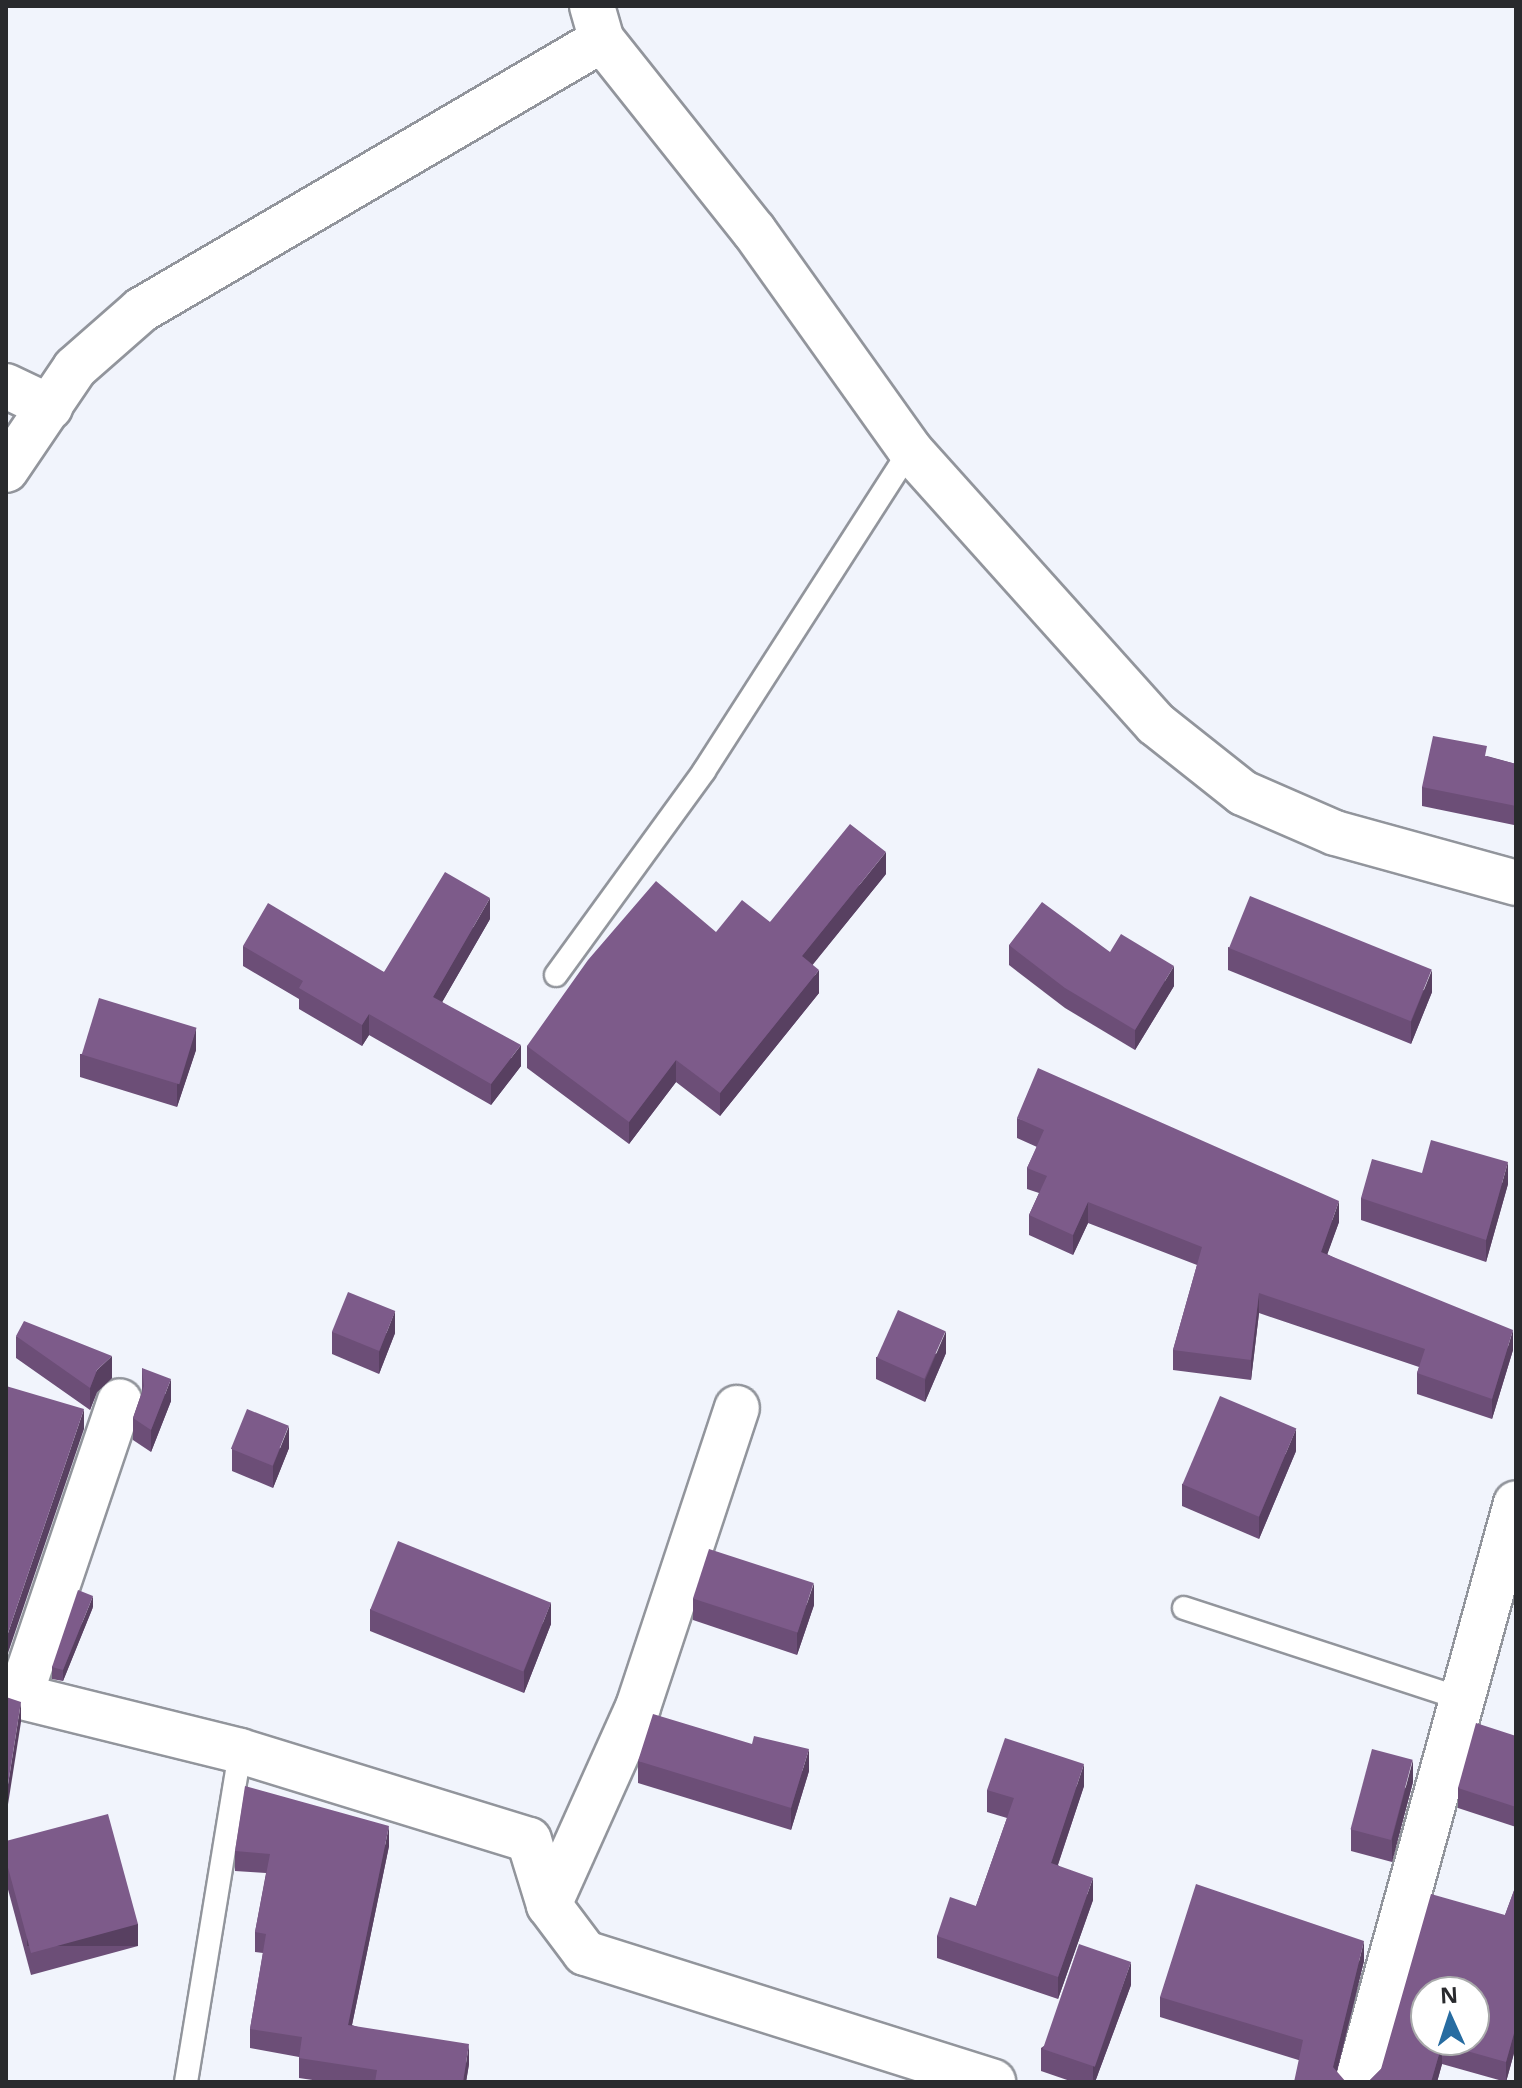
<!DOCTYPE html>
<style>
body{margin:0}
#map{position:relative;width:1522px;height:2088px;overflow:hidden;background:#f1f4fc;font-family:"Open Sans",sans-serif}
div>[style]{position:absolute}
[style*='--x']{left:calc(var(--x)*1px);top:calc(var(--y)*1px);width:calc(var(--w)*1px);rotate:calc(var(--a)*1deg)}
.roads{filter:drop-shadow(2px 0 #92959c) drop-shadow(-2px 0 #92959c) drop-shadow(0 2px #92959c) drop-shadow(0 -2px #92959c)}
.service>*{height:22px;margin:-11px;padding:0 11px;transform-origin:11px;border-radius:11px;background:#fff}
.minor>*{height:44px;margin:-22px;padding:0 22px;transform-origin:22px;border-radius:22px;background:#fff}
.tertiary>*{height:44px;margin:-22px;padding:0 22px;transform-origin:22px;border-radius:22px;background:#fff}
.wall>*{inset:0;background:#6c4e77}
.shaded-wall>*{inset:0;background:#584061;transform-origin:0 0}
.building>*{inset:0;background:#7d5b8a;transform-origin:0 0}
span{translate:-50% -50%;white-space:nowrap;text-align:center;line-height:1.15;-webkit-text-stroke:8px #fff;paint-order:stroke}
.frame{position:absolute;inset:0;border:8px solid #292a2d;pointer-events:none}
.north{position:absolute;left:1410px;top:1976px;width:80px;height:80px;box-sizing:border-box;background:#fff;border:2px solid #a9aaab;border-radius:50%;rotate:357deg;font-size:22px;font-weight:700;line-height:32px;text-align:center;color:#292a2d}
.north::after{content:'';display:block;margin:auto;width:28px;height:36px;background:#276ca1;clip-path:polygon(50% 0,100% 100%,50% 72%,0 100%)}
</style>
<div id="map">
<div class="roads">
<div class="service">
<i style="--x:556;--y:975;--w:252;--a:-54"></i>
<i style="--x:704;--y:771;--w:381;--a:-57.3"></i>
<i style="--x:1184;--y:1608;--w:293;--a:18.1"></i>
<i style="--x:186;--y:2082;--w:335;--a:-80.7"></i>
</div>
<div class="minor">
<i style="--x:6;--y:386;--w:49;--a:25.5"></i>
<i style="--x:6;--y:470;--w:123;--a:-55.9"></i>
<i style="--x:75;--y:368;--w:88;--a:-41.3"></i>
<i style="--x:141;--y:310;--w:534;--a:-30.36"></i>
<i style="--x:6;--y:1693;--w:241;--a:13.9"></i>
<i style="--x:240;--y:1751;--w:302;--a:17.1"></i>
<i style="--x:529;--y:1840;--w:68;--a:72.9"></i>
<i style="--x:549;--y:1905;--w:60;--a:53.1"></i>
<i style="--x:585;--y:1953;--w:428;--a:17.5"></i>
<i style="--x:20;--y:1696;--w:311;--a:-71.3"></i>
<i style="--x:549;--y:1905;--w:217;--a:-65.8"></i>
<i style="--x:638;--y:1707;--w:315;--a:-71.7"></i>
<i style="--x:1357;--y:2082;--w:600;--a:-74.64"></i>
</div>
<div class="tertiary">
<i style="--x:592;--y:6;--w:35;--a:74"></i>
<i style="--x:602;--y:40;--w:244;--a:51.5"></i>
<i style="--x:754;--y:231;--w:269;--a:54.5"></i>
<i style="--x:910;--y:450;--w:368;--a:48.1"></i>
<i style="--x:1156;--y:724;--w:111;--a:38.4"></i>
<i style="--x:1243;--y:793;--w:100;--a:23.5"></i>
<i style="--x:1335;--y:833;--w:188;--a:15.4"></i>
</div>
</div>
<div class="wall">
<i style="clip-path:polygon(1487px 756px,1516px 764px,1516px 841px,1514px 841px,1514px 825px,1422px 806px,1422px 787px)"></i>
<i style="clip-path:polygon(886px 874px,812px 965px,819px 993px,720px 1116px,676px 1082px,629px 1144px,527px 1068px,527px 1046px,770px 922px)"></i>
<i style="clip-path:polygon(490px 919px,442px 1002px,521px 1066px,491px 1105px,369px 1035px,362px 1046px,299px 1009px,299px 999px,243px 966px,243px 946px,384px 972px)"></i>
<i style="clip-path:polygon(1009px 945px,1110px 952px,1174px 986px,1135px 1050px,1065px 1008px,1009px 965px)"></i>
<i style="clip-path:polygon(1228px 947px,1432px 992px,1411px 1044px,1228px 970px)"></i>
<i style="clip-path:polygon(196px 1050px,177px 1107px,80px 1077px,80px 1054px)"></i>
<i style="clip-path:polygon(1017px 1118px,1339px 1222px,1327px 1254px,1513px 1350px,1492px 1419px,1417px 1394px,1417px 1373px,1419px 1367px,1259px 1313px,1251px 1380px,1173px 1370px,1173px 1350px,1197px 1265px,1088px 1223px,1073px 1255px,1029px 1235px,1029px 1215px,1039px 1193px,1027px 1189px,1027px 1168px,1037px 1147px,1017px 1138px)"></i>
<i style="clip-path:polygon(1422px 1173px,1508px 1184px,1486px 1262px,1361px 1220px,1361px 1198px)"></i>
<i style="clip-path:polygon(332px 1332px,395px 1333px,379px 1374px,332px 1354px)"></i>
<i style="clip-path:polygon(16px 1336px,112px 1378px,97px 1392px,90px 1410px,16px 1358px)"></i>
<i style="clip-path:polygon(946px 1353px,925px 1402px,876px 1379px,876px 1357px)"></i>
<i style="clip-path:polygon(142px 1368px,171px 1401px,151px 1452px,133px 1440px,133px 1418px,142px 1392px)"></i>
<i style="clip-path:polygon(289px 1448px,273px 1488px,232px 1471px,232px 1449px)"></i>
<i style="clip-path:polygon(1296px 1451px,1259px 1539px,1182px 1506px,1182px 1484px)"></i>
<i style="clip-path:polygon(693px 1598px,814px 1605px,797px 1655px,693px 1620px)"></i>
<i style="clip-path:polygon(93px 1607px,63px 1681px,52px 1679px,52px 1667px)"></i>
<i style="clip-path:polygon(370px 1609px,551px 1624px,524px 1693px,370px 1631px)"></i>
<i style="clip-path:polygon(1516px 1736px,1516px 1827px,1458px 1808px,1458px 1788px)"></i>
<i style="clip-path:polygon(638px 1761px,809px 1771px,791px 1830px,638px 1783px)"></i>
<i style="clip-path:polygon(1413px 1782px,1392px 1862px,1351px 1851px,1351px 1829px)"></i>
<i style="clip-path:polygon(1084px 1786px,1058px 1865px,1093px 1900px,1058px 1999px,937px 1958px,937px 1936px,976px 1906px,1007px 1818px,987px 1812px,987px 1790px)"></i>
<i style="clip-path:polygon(6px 1841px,138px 1946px,31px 1975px,6px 1882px)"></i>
<i style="clip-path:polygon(389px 1846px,352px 2025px,469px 2064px,466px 2082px,326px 2082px,299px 2078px,299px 2057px,250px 2048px,250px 2029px,263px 1953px,255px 1952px,255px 1932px,266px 1873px,235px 1871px,235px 1851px)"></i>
<i style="clip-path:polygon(1516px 1885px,1516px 2046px,1506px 2082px,1442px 2064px,1437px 2082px,1368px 2082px,1381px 2069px,1505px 1915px)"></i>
<i style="clip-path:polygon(1364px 1961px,1337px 2072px,1160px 2017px,1160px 1997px)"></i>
<i style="clip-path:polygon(1131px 1985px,1095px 2082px,1073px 2082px,1041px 2071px,1041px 2048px)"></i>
</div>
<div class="shaded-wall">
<i style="clip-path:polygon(886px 852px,886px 874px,802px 978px,802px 956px)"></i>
<i style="clip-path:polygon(490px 898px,490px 919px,433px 1018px,433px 997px)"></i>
<i style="clip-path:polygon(1174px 966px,1174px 986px,1135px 1050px,1135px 1030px)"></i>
<i style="clip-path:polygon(819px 970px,819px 993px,720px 1116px,720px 1093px)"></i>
<i style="clip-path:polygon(1432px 970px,1432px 992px,1411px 1044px,1411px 1022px)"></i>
<i style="clip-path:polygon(369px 1014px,369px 1035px,362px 1046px,362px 1025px)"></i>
<i style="clip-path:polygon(196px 1028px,196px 1050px,177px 1107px,177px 1085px)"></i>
<i style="clip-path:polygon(521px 1045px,521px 1066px,491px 1105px,491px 1084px)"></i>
<i style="clip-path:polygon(676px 1060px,676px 1082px,629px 1144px,629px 1122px)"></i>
<i style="clip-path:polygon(1508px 1162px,1508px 1184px,1486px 1262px,1486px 1240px)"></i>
<i style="clip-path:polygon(1339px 1201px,1339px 1222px,1321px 1272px,1321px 1252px)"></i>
<i style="clip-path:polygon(1088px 1202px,1088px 1223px,1073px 1255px,1073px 1235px)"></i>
<i style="clip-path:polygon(1259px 1293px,1259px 1313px,1251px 1380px,1251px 1360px)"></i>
<i style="clip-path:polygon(395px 1311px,395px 1333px,379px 1374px,379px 1352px)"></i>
<i style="clip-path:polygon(1513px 1330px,1513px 1350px,1492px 1419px,1492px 1399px)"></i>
<i style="clip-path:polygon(946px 1331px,946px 1353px,925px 1402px,925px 1380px)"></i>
<i style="clip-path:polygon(112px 1356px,112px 1378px,97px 1392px,90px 1410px,90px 1388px,97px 1370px)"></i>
<i style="clip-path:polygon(171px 1379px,171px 1401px,151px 1452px,151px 1430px)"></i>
<i style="clip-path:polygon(84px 1409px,84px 1429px,6px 1659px,6px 1639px)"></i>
<i style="clip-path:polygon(289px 1426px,289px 1448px,273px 1488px,273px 1466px)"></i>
<i style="clip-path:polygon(1296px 1429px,1296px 1451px,1259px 1539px,1259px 1517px)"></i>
<i style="clip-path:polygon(814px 1583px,814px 1605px,797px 1655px,797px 1633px)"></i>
<i style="clip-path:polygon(93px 1596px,93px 1607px,63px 1681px,63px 1670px)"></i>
<i style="clip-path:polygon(551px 1602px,551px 1624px,524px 1693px,524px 1671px)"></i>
<i style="clip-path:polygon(21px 1702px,21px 1722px,6px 1817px,6px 1797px)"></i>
<i style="clip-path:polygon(809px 1749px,809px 1771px,791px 1830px,791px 1808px)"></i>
<i style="clip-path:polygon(1413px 1760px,1413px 1782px,1392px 1862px,1392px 1839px)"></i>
<i style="clip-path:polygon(1084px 1764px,1084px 1786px,1051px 1885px,1051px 1863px)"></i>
<i style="clip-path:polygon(389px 1826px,389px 1846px,348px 2044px,348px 2025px)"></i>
<i style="clip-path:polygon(1093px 1878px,1093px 1900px,1058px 1999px,1058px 1977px)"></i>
<i style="left:138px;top:1924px;width:22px;height:111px;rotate:90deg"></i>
<i style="clip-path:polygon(1364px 1941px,1364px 1961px,1334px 2082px,1333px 2067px)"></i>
<i style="clip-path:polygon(1131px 1962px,1131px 1985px,1095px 2082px,1093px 2082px,1093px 2067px)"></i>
<i style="clip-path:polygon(1516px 2026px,1516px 2046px,1506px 2082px,1506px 2062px)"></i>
<i style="clip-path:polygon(469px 2044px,469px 2064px,466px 2082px,463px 2082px)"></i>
<i style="clip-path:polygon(1442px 2044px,1442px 2064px,1437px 2082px,1431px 2082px)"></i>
</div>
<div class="building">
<i style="clip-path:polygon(1433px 736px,1487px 746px,1485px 756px,1516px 764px,1516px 806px,1422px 787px)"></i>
<i style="clip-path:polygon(850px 824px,886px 852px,802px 956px,819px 970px,720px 1093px,676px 1060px,629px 1122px,527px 1046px,588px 960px,656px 881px,716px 932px,742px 900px,770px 922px)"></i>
<i style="clip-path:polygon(445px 872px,490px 898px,433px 997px,521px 1045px,491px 1084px,369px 1014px,362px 1025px,299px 988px,303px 981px,243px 946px,268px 903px,384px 972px)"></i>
<i style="left:1250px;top:896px;width:196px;height:56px;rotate:22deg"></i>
<i style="clip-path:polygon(1042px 902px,1110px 952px,1121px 934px,1174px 966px,1135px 1030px,1065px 988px,1009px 945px)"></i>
<i style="left:99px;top:998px;width:102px;height:59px;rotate:17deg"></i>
<i style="clip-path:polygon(1038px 1068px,1339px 1201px,1321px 1252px,1513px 1330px,1492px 1399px,1417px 1373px,1425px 1349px,1259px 1293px,1251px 1360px,1173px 1350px,1202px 1247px,1088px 1202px,1073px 1235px,1029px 1215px,1047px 1176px,1027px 1168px,1044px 1130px,1017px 1118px)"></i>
<i style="clip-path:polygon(1431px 1140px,1508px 1162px,1486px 1240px,1361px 1198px,1372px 1159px,1422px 1173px)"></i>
<i style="left:348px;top:1292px;width:51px;height:43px;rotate:22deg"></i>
<i style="left:898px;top:1310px;width:52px;height:52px;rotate:24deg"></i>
<i style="clip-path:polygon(24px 1321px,112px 1356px,97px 1370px,90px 1388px,16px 1336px)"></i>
<i style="clip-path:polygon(142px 1368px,171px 1379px,151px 1430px,133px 1418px,144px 1386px)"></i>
<i style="clip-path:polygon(6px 1386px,84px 1409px,6px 1639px)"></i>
<i style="left:1220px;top:1396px;width:83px;height:96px;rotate:23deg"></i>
<i style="left:247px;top:1409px;width:45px;height:43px;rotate:22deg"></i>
<i style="left:398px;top:1541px;width:165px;height:74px;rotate:22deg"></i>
<i style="left:709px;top:1549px;width:110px;height:52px;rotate:18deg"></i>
<i style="clip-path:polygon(78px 1590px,93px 1596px,63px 1670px,52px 1667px)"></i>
<i style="clip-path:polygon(6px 1697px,21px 1702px,6px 1797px)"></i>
<i style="clip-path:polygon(653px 1714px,752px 1744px,754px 1736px,809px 1749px,791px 1808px,638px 1761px)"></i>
<i style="clip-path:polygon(1476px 1723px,1516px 1736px,1516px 1807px,1458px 1788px)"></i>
<i style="clip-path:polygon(1005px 1738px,1084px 1764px,1051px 1863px,1093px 1878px,1058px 1977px,937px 1936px,950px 1897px,976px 1906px,1014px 1798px,987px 1790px)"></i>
<i style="left:1372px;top:1749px;width:42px;height:83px;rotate:15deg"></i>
<i style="clip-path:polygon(245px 1786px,389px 1826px,348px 2025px,469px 2044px,463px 2082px,375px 2082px,377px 2070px,299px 2058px,302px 2037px,250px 2029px,266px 1934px,255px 1932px,270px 1854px,235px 1851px)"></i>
<i style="clip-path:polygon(108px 1814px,138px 1924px,31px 1953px,6px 1860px,6px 1841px)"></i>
<i style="clip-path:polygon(1196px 1884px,1364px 1941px,1333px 2067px,1346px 2082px,1294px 2082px,1303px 2040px,1160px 1997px)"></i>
<i style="clip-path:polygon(evenodd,1516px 1885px,1516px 2026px,1506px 2062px,1442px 2044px,1431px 2082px,1368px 2082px,1381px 2069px,1431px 1894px,1505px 1915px,1516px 1885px,1426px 1992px,1474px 1992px,1474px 2040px,1426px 2040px,1426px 1992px)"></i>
<i style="left:1079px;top:1944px;width:55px;height:111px;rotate:19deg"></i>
</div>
<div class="frame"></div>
<div class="north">N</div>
</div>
